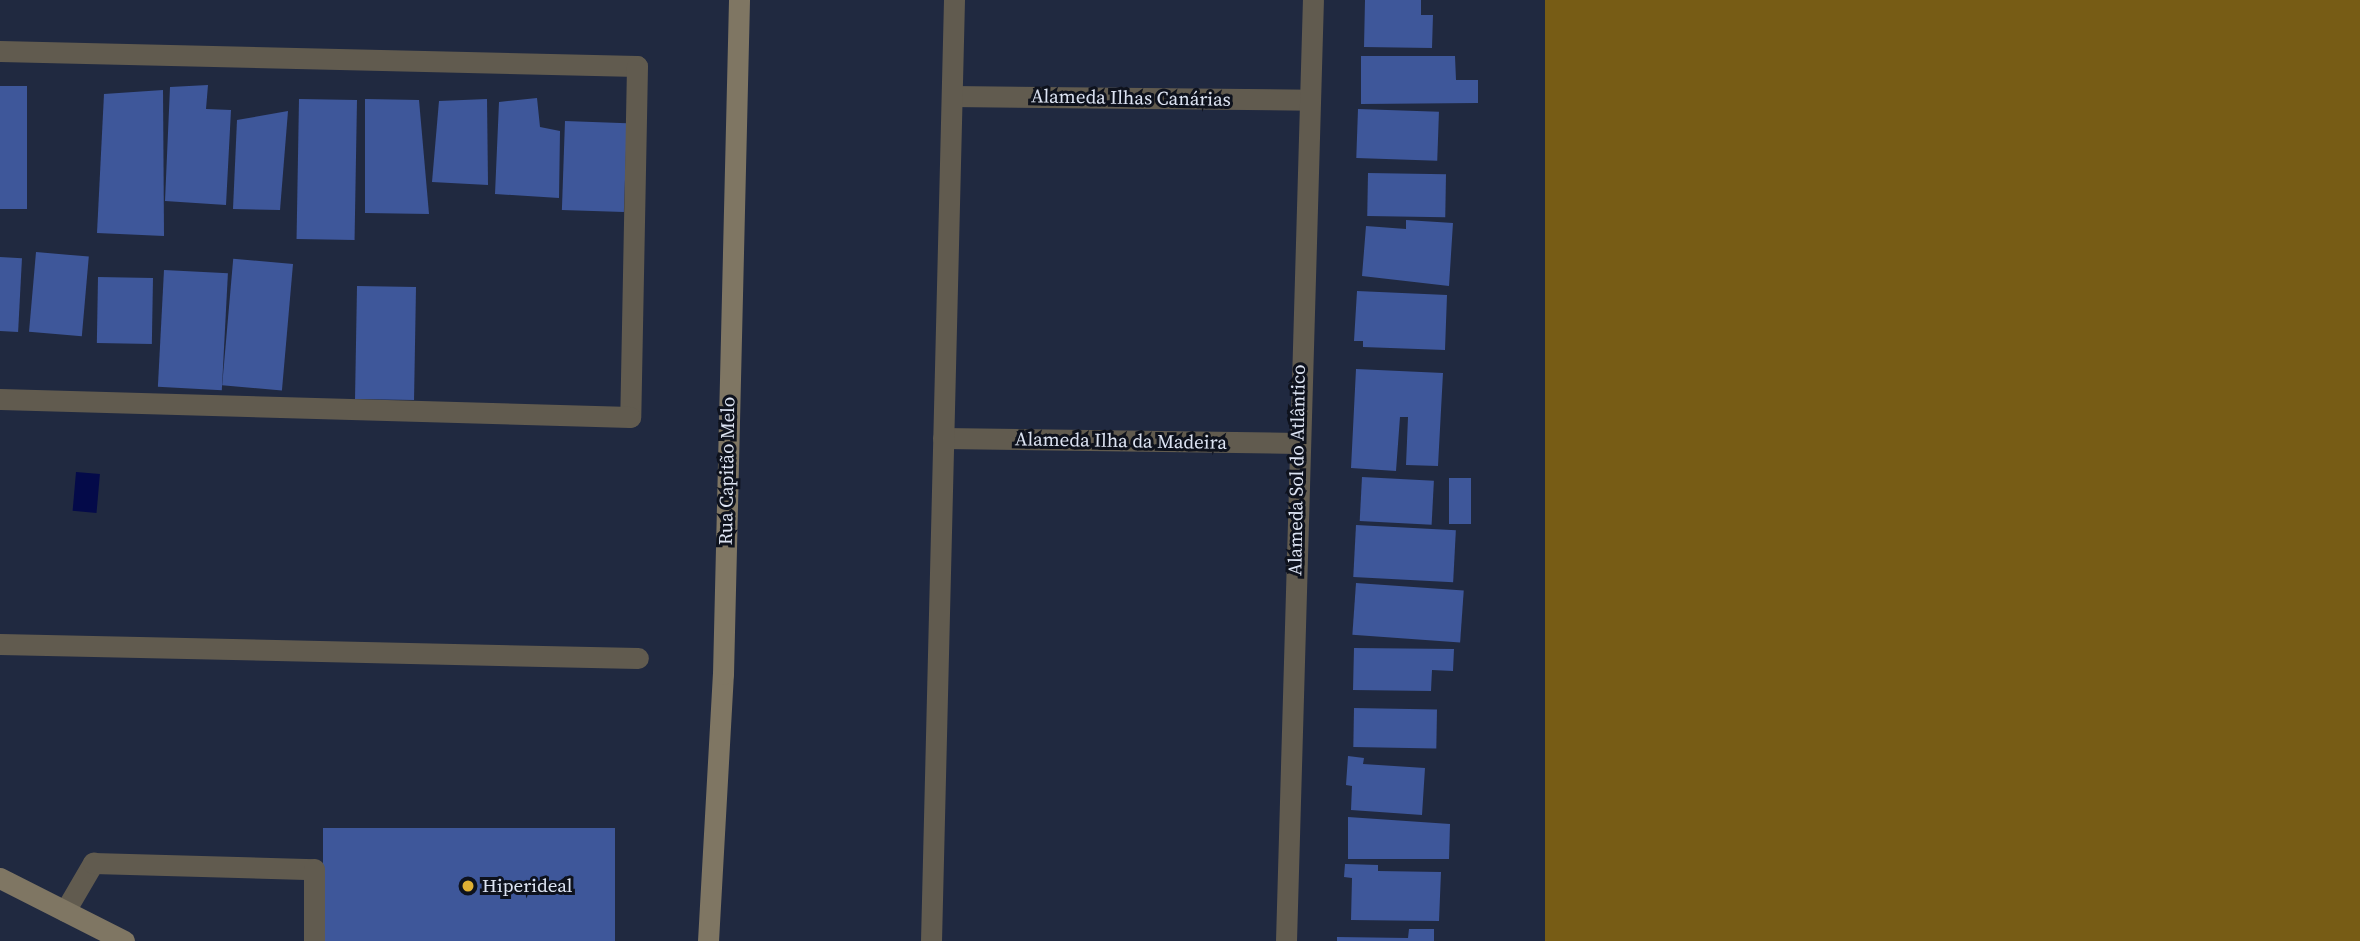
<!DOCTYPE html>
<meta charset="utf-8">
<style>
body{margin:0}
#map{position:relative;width:2360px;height:941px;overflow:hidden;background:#202940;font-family:"Source Serif 4",serif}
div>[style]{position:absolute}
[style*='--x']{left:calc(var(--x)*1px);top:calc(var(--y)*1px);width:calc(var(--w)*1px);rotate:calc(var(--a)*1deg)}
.forest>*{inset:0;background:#775c15;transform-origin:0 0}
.water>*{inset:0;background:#040a49;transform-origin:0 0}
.building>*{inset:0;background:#3e579a;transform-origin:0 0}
.lane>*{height:21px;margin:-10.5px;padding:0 10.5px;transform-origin:10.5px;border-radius:10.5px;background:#615b4f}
.street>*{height:21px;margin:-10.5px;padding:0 10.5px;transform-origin:10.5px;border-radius:10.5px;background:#615b4f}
.secondary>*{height:21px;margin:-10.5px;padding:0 10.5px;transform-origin:10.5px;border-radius:10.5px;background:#7f7663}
.dots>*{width:19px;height:19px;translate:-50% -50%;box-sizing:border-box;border:4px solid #0e121d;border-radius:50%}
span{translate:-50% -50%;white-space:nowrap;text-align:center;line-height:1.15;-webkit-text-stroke:6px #0e121d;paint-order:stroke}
.street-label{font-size:19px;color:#dde4f3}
.poi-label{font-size:19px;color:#dde4f3}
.left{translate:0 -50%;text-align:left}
</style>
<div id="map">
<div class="forest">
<i style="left:1545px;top:0;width:815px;height:942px"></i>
</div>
<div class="water">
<i style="left:76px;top:472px;width:24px;height:39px;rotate:5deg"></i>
</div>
<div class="building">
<i style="clip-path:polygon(1365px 0,1421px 0,1421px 15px,1433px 15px,1432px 48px,1364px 47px)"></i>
<i style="clip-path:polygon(1361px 56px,1455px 56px,1456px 80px,1478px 80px,1478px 103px,1361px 104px)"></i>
<i style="clip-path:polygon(208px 85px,206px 109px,231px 110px,226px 205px,165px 201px,170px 87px)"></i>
<i style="left:27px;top:86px;width:123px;height:27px;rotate:90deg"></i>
<i style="clip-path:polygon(163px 90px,164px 236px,97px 233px,104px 94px)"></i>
<i style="clip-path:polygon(537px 98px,540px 127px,560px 131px,559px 198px,495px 194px,499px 102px)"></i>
<i style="left:299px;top:99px;width:58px;height:140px;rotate:1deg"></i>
<i style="clip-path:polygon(365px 99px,419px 100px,429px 214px,365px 213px)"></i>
<i style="clip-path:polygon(487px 99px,488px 185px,432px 182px,439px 101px)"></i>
<i style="left:1358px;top:109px;width:81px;height:49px;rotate:2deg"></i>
<i style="clip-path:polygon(288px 111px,280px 210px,233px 209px,237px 120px)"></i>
<i style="left:565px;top:121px;width:62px;height:89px;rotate:2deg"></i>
<i style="left:1368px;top:173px;width:78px;height:43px;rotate:1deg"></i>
<i style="clip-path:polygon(1406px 220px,1453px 223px,1449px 286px,1362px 276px,1366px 226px,1406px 229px)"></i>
<i style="left:36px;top:252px;width:53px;height:80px;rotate:5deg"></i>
<i style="left:0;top:257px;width:22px;height:74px;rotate:3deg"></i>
<i style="left:293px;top:264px;width:127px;height:60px;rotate:95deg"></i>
<i style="left:164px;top:270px;width:64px;height:117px;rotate:3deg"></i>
<i style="left:98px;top:277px;width:55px;height:66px;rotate:1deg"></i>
<i style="left:416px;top:287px;width:113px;height:59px;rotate:91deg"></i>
<i style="clip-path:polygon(1357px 291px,1447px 295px,1445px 350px,1363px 347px,1363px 341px,1354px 341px)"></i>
<i style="clip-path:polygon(1356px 369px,1443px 373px,1438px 466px,1406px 465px,1408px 417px,1400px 417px,1396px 471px,1351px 468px)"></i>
<i style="left:1362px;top:477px;width:72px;height:44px;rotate:3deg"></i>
<i style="left:1449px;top:478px;width:22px;height:46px"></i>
<i style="left:1356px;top:525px;width:100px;height:52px;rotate:3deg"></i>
<i style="left:1356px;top:583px;width:108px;height:52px;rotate:4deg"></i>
<i style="clip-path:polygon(1354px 648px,1454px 649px,1453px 671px,1432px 670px,1431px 691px,1353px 690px)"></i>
<i style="left:1354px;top:708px;width:83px;height:39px;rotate:1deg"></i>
<i style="clip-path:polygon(1348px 756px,1364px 758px,1363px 764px,1425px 768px,1422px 815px,1351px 810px,1352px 786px,1346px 785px)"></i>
<i style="clip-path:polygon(1348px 817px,1450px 824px,1449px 859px,1348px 859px)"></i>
<i style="left:323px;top:828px;width:292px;height:113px"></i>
<i style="clip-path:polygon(1345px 864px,1378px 865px,1378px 871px,1441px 872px,1439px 921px,1351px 920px,1352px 878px,1344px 877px)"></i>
<i style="clip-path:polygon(1409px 929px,1434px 929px,1434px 941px,1337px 941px,1337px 937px,1408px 938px)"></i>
</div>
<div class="lane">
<i style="--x:65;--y:911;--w:56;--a:-59.7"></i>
<i style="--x:93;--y:863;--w:221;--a:1.6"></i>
<i style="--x:314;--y:869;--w:72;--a:90"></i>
</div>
<div class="street">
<i style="--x:0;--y:51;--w:637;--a:1.35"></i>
<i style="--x:637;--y:66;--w:351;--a:91.1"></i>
<i style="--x:630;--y:417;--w:630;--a:-178.36"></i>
<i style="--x:952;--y:96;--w:358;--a:0.6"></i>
<i style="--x:943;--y:438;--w:355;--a:0.8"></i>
<i style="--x:0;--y:644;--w:638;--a:1.26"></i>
<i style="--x:931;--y:941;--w:941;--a:-88.6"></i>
<i style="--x:1286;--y:941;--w:941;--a:-88.36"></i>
</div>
<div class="secondary">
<i style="--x:0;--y:878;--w:139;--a:26.9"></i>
<i style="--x:708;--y:941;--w:267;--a:-86.8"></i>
<i style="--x:723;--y:674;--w:674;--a:-88.64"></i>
</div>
<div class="dots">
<i style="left:468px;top:886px;background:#e0b034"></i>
</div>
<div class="street-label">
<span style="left:1131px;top:98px;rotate:1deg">Alameda Ilhas Canárias</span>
<span style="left:1121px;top:441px;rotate:1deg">Alameda Ilha da Madeira</span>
<span style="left:1297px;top:470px;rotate:-89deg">Alameda Sol do Atlântico</span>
<span style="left:727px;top:471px;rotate:-89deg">Rua Capitão Melo</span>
</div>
<div class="poi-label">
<span class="left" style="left:482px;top:886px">Hiperideal</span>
</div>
</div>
